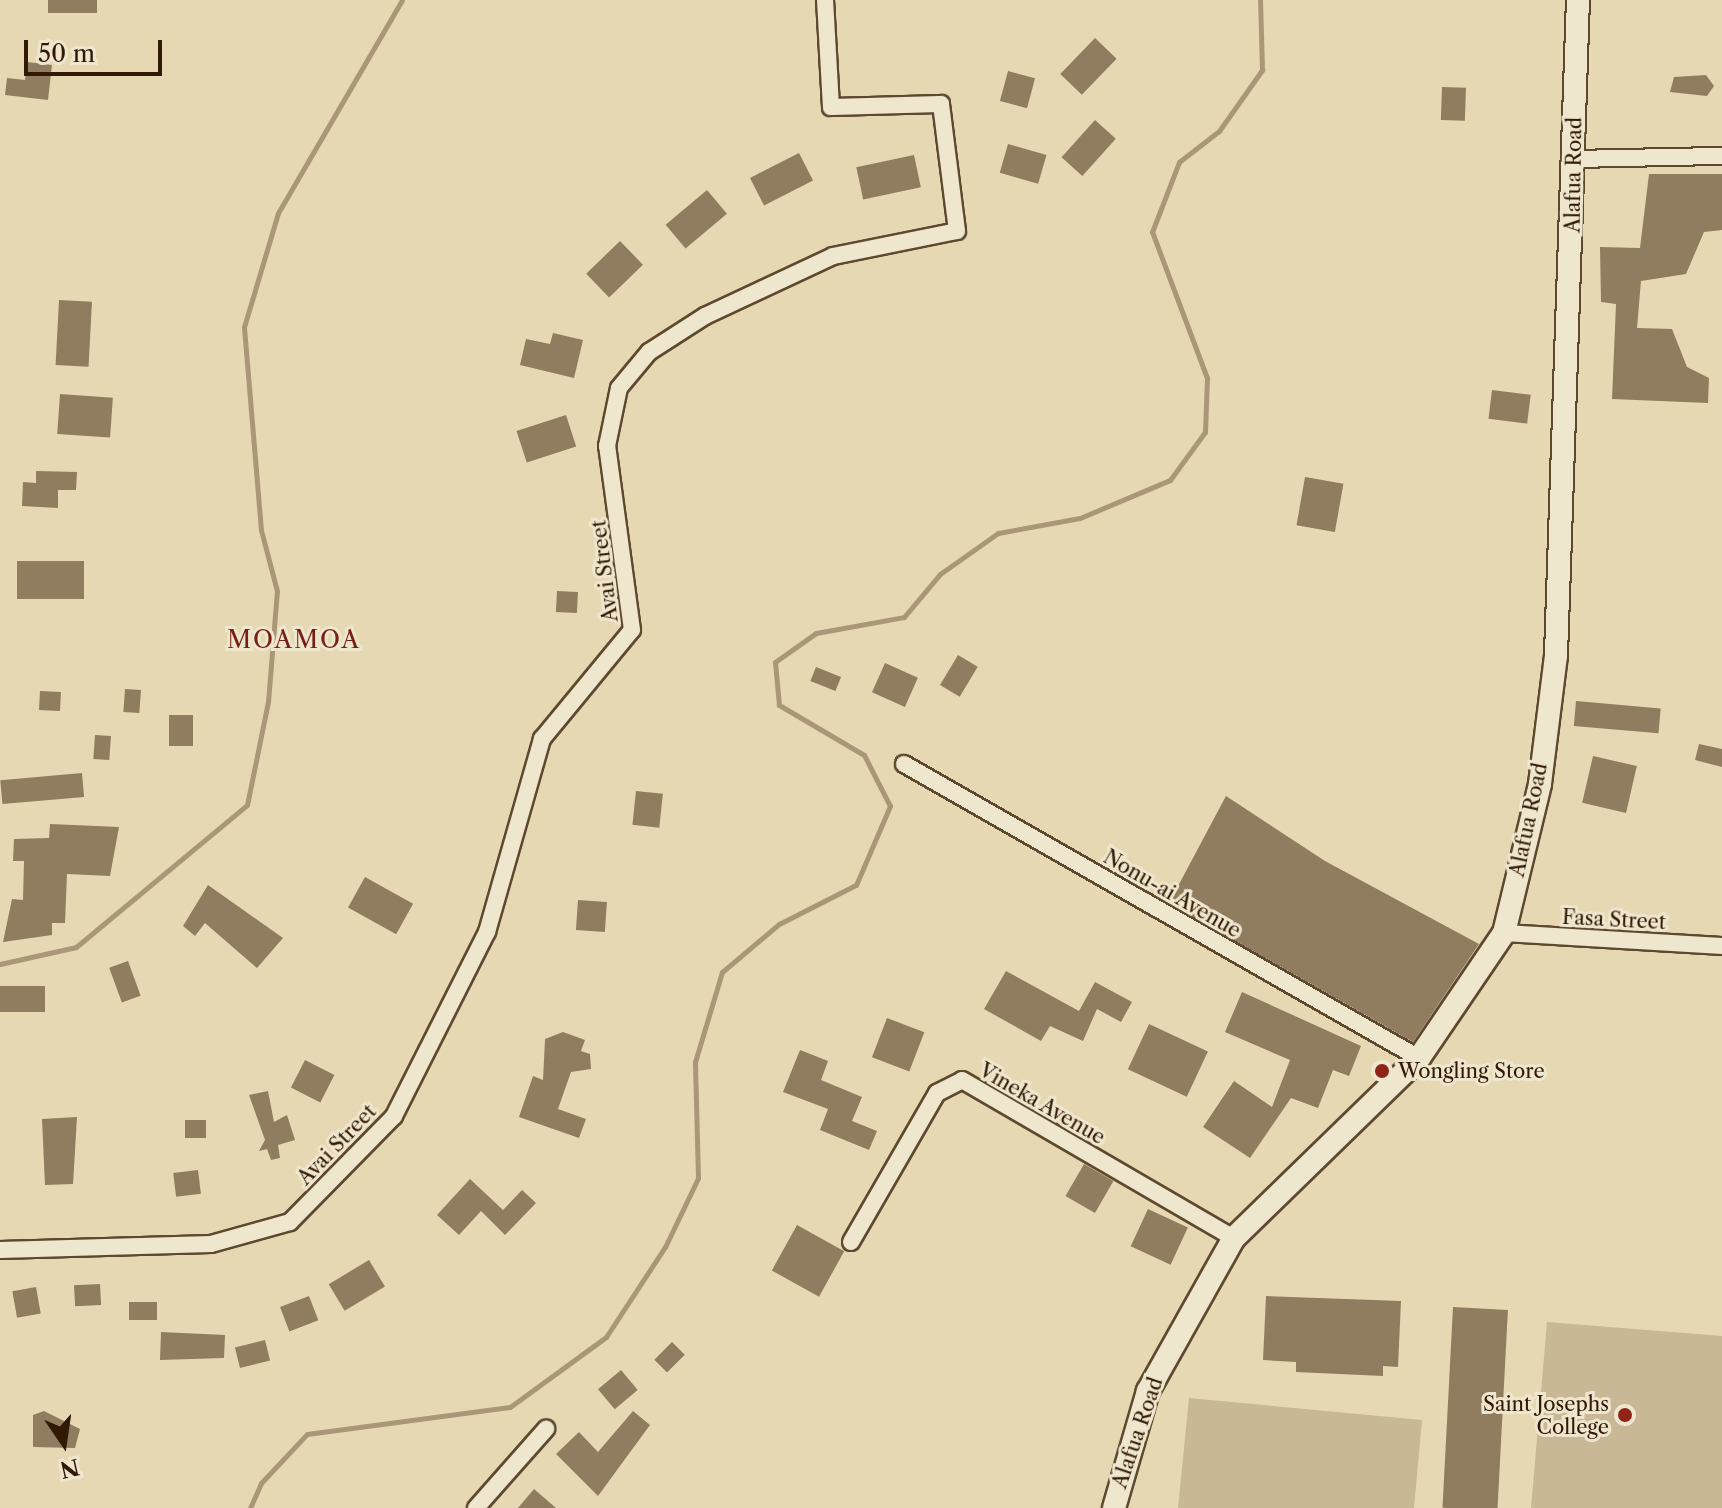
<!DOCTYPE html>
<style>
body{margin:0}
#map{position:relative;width:1722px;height:1508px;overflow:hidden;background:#e7d8b4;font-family:"Libre Caslon Text",serif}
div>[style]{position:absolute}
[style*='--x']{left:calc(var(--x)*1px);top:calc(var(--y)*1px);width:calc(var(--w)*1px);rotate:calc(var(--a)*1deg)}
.green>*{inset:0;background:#c8b896}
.stream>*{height:5px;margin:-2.5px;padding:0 2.5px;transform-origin:2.5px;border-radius:2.5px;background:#a99778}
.building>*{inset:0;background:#907c5f;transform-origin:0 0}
.roads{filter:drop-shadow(2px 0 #5e492f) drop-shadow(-2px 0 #5e492f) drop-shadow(0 2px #5e492f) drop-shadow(0 -2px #5e492f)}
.street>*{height:16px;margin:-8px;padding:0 8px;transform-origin:8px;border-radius:8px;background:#efe6ce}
.secondary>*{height:22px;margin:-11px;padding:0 11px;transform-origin:11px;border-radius:11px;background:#efe6ce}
.dots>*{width:22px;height:22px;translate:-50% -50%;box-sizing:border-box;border:4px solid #efe6ce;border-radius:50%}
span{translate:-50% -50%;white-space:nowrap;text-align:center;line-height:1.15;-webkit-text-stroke:6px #efe6ce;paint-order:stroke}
.street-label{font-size:20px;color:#311903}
.poi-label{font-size:20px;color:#311903}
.left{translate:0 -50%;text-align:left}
.right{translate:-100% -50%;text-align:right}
.quarter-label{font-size:24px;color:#7a1f14;letter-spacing:2px}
.north{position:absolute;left:24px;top:1404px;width:80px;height:80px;-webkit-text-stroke:6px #efe6ce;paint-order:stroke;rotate:167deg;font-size:22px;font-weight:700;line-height:32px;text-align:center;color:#311903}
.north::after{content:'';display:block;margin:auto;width:28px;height:36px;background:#311903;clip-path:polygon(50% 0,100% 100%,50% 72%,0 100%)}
.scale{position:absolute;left:24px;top:40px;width:138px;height:36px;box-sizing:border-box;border:4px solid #311903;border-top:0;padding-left:10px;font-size:24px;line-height:28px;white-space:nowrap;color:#311903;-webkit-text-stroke:6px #efe6ce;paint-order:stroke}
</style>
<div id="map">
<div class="green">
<i style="clip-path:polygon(1547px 1322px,1722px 1336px,1722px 1508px,1531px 1508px)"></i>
<i style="clip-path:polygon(1189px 1398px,1422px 1420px,1414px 1508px,1178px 1508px)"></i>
</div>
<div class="stream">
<i style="--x:0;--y:964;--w:78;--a:-12.6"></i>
<i style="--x:76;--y:947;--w:222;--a:-39.7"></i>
<i style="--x:247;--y:805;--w:105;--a:-78.5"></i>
<i style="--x:268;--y:702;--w:111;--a:-85.4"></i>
<i style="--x:277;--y:591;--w:63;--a:-104.7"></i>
<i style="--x:261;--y:530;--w:204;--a:-94.8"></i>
<i style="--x:244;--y:327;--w:119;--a:-73.4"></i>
<i style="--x:278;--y:213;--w:246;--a:-59.8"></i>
<i style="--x:250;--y:1508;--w:27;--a:-66"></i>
<i style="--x:261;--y:1483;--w:67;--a:-46.8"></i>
<i style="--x:307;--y:1434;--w:205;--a:-7.6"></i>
<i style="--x:510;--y:1407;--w:119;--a:-36.1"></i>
<i style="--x:606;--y:1337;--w:108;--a:-56.8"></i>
<i style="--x:665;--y:1247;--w:76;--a:-64.4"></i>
<i style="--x:698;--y:1178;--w:116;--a:-91.5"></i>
<i style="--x:695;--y:1062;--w:94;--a:-73.3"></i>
<i style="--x:722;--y:972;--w:75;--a:-40.1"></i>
<i style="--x:779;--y:924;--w:86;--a:-26.9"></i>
<i style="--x:856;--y:885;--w:86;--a:-66.7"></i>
<i style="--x:890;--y:806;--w:57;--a:-117"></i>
<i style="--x:864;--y:755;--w:99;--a:-149.5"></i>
<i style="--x:779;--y:705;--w:43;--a:-95.3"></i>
<i style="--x:775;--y:662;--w:50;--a:-35.3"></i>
<i style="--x:816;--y:633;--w:89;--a:-10.3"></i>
<i style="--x:904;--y:617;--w:56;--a:-50.1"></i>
<i style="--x:940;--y:574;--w:71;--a:-35.3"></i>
<i style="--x:998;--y:533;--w:83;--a:-10.4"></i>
<i style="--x:1080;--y:518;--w:98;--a:-22.9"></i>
<i style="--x:1170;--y:480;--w:59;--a:-53.9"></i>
<i style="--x:1205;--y:432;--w:54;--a:-87.9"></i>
<i style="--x:1207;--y:378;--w:156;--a:-110.6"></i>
<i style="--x:1152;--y:232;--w:75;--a:-68.9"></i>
<i style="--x:1179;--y:162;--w:51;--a:-37.8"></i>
<i style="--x:1219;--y:131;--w:75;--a:-54.8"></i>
<i style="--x:1262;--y:70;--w:70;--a:-91.6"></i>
</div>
<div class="building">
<i style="left:48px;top:0;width:49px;height:13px"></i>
<i style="left:1095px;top:38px;width:30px;height:50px;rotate:44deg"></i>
<i style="clip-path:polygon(27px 62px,52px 65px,48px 100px,5px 95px,7px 78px,25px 80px)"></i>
<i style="left:1008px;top:71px;width:28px;height:31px;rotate:15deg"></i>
<i style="clip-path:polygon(1706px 75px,1714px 86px,1707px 96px,1670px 92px,1674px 77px)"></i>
<i style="left:1442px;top:87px;width:24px;height:33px;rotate:2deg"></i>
<i style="left:1095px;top:120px;width:28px;height:50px;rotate:42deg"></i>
<i style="left:1008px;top:144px;width:40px;height:30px;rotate:16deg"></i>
<i style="left:799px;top:153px;width:31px;height:55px;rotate:63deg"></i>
<i style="left:914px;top:155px;width:33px;height:59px;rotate:78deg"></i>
<i style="clip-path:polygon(1649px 174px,1722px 174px,1722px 230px,1704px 232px,1686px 274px,1641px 281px,1637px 328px,1672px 329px,1687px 367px,1709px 378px,1708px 403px,1612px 399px,1616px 304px,1601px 302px,1600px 247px,1640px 248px)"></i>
<i style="left:707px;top:190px;width:31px;height:54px;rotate:50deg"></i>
<i style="left:620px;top:241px;width:33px;height:47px;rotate:46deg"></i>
<i style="left:59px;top:300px;width:33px;height:65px;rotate:3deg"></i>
<i style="clip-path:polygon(553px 333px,583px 340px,574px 378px,520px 365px,526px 339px,550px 344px)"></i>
<i style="left:1492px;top:390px;width:39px;height:29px;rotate:7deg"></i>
<i style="left:60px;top:394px;width:53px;height:40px;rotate:4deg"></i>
<i style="left:566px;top:415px;width:33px;height:52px;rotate:72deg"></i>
<i style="clip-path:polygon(36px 471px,77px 472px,76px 490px,58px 490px,58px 508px,22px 506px,23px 482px,36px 483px)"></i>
<i style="left:1305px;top:477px;width:39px;height:49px;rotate:10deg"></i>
<i style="left:17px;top:561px;width:67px;height:38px"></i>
<i style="left:557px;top:591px;width:21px;height:21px;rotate:3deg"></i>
<i style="left:958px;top:655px;width:23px;height:35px;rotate:31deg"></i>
<i style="left:885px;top:663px;width:36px;height:32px;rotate:24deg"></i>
<i style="left:816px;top:667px;width:27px;height:15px;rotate:22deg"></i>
<i style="left:125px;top:689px;width:16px;height:23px;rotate:4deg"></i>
<i style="left:40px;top:691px;width:21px;height:19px;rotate:3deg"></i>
<i style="left:1576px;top:701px;width:85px;height:25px;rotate:5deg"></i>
<i style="left:169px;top:715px;width:24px;height:31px"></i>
<i style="left:95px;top:735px;width:16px;height:24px;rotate:4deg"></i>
<i style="clip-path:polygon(1699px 744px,1722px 749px,1722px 767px,1695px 760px)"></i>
<i style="left:1593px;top:756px;width:45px;height:48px;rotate:13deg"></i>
<i style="left:82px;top:773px;width:24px;height:82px;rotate:85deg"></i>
<i style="left:636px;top:791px;width:27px;height:34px;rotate:6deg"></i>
<i style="clip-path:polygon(1226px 796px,1325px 861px,1479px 944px,1413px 1042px,1169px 903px)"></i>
<i style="clip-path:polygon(50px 824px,119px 827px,110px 876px,67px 874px,65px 923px,52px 923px,52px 935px,3px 942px,12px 899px,23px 900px,24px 861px,13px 861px,14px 839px,49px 838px)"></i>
<i style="left:365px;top:877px;width:55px;height:35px;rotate:29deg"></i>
<i style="clip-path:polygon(208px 885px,283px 938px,257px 968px,205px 923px,195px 936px,183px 926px)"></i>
<i style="left:578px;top:900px;width:29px;height:30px;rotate:4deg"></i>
<i style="left:128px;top:961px;width:37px;height:20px;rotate:70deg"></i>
<i style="clip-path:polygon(1006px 971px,1079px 1011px,1095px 982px,1132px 1002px,1121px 1022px,1097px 1009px,1083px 1041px,1050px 1026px,1041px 1041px,984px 1009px)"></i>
<i style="left:0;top:986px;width:45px;height:26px"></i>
<i style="clip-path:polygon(1242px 992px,1361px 1046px,1349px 1076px,1333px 1070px,1318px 1108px,1291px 1098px,1250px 1158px,1203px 1127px,1234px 1081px,1272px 1107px,1290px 1060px,1225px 1032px)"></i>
<i style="left:887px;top:1018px;width:40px;height:42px;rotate:21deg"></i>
<i style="left:1149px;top:1024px;width:65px;height:50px;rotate:25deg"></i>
<i style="clip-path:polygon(563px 1032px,585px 1040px,581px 1051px,590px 1054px,591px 1069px,571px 1072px,558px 1109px,586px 1119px,579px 1138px,519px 1117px,533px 1076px,543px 1080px,545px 1039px)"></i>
<i style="clip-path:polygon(800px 1050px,828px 1061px,821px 1080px,862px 1097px,852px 1121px,877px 1131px,869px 1150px,820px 1130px,828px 1109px,783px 1092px)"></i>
<i style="left:305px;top:1060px;width:33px;height:31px;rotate:27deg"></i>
<i style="clip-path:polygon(268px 1091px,274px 1122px,287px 1115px,295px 1140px,278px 1145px,280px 1158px,271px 1160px,267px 1149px,259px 1151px,265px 1140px,249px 1095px)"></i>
<i style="clip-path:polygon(77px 1117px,73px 1184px,45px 1185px,42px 1119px)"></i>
<i style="left:206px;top:1120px;width:18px;height:21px;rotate:90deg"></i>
<i style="left:1084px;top:1164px;width:34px;height:37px;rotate:30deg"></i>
<i style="left:198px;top:1170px;width:24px;height:25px;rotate:83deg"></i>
<i style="clip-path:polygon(470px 1179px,503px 1210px,522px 1190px,536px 1203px,505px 1235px,481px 1211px,459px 1235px,437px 1215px)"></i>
<i style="left:1148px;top:1209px;width:44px;height:41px;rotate:25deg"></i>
<i style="left:797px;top:1225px;width:54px;height:52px;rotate:29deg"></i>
<i style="left:369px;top:1260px;width:31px;height:47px;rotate:59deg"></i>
<i style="left:100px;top:1284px;width:21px;height:26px;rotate:87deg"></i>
<i style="left:36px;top:1287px;width:27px;height:24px;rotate:80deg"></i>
<i style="left:309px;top:1296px;width:26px;height:31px;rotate:69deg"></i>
<i style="clip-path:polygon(1266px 1296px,1401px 1301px,1398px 1367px,1383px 1366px,1383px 1376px,1296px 1372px,1296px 1362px,1263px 1360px)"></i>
<i style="left:129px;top:1302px;width:28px;height:18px"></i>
<i style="left:1453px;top:1307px;width:55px;height:201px;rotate:3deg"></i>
<i style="clip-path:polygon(161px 1332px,225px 1335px,224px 1358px,160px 1360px)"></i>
<i style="left:265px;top:1340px;width:21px;height:31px;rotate:76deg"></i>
<i style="left:672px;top:1342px;width:18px;height:25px;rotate:45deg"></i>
<i style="left:621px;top:1370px;width:26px;height:30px;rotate:50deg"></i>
<i style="clip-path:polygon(44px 1411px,80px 1429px,75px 1448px,33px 1447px,33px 1415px)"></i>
<i style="clip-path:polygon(633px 1411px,650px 1425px,598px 1496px,556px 1454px,579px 1432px,598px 1452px)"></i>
<i style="clip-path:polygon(534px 1489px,556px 1508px,518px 1508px)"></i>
</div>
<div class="roads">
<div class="street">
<i style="--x:1574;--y:159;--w:148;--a:-1.2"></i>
<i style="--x:904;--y:764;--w:593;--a:29.72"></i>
<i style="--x:1504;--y:933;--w:218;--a:3.4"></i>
<i style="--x:851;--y:1242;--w:172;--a:-60"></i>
<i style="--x:937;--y:1093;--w:28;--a:-27"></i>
<i style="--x:962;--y:1080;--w:315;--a:30.2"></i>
<i style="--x:0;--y:1250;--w:211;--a:-1.6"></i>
<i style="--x:211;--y:1244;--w:82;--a:-15.6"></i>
<i style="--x:290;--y:1222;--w:148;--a:-45.5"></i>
<i style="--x:394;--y:1116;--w:206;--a:-63.2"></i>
<i style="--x:487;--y:932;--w:201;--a:-74.1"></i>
<i style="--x:542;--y:739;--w:141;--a:-50.5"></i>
<i style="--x:632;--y:630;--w:186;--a:-97.7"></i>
<i style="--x:607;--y:446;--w:59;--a:-78.3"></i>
<i style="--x:619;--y:388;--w:47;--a:-50.2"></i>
<i style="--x:649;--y:352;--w:67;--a:-32.7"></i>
<i style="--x:705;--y:316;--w:141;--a:-25.1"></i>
<i style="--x:833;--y:256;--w:126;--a:-11.4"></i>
<i style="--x:957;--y:231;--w:128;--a:-97.2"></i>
<i style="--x:941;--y:104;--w:110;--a:178.4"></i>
<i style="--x:831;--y:107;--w:107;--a:-93.2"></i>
<i style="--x:476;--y:1508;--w:106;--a:-48.5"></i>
</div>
<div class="secondary">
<i style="--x:1114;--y:1508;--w:122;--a:-73.8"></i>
<i style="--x:1148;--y:1391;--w:176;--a:-60.7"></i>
<i style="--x:1234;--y:1238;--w:258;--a:-44.2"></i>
<i style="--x:1419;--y:1058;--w:151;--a:-55.8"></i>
<i style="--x:1504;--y:933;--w:153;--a:-76.4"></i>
<i style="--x:1540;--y:784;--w:130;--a:-82.9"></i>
<i style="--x:1556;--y:655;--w:655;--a:-88.08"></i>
</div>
</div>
<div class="dots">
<i style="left:1382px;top:1071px;background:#8f2418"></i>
<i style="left:1625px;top:1415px;background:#8f2418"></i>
</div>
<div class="street-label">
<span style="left:1574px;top:175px;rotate:-89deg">Alafua Road</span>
<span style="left:605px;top:571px;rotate:-97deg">Avai Street</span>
<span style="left:1529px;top:820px;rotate:-78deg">Alafua Road</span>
<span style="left:1172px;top:894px;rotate:30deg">Nonu-ai Avenue</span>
<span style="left:1614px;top:920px;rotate:3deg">Fasa Street</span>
<span style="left:1042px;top:1104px;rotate:30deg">Vineka Avenue</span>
<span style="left:337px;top:1145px;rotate:-46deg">Avai Street</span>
<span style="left:1138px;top:1433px;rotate:-71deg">Alafua Road</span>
</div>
<div class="poi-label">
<span class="left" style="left:1398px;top:1071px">Wongling Store</span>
<span class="right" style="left:1609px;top:1416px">Saint Josephs<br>College</span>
</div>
<div class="quarter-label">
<span style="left:294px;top:640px">MOAMOA</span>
</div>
<div class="north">N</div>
<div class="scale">50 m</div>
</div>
